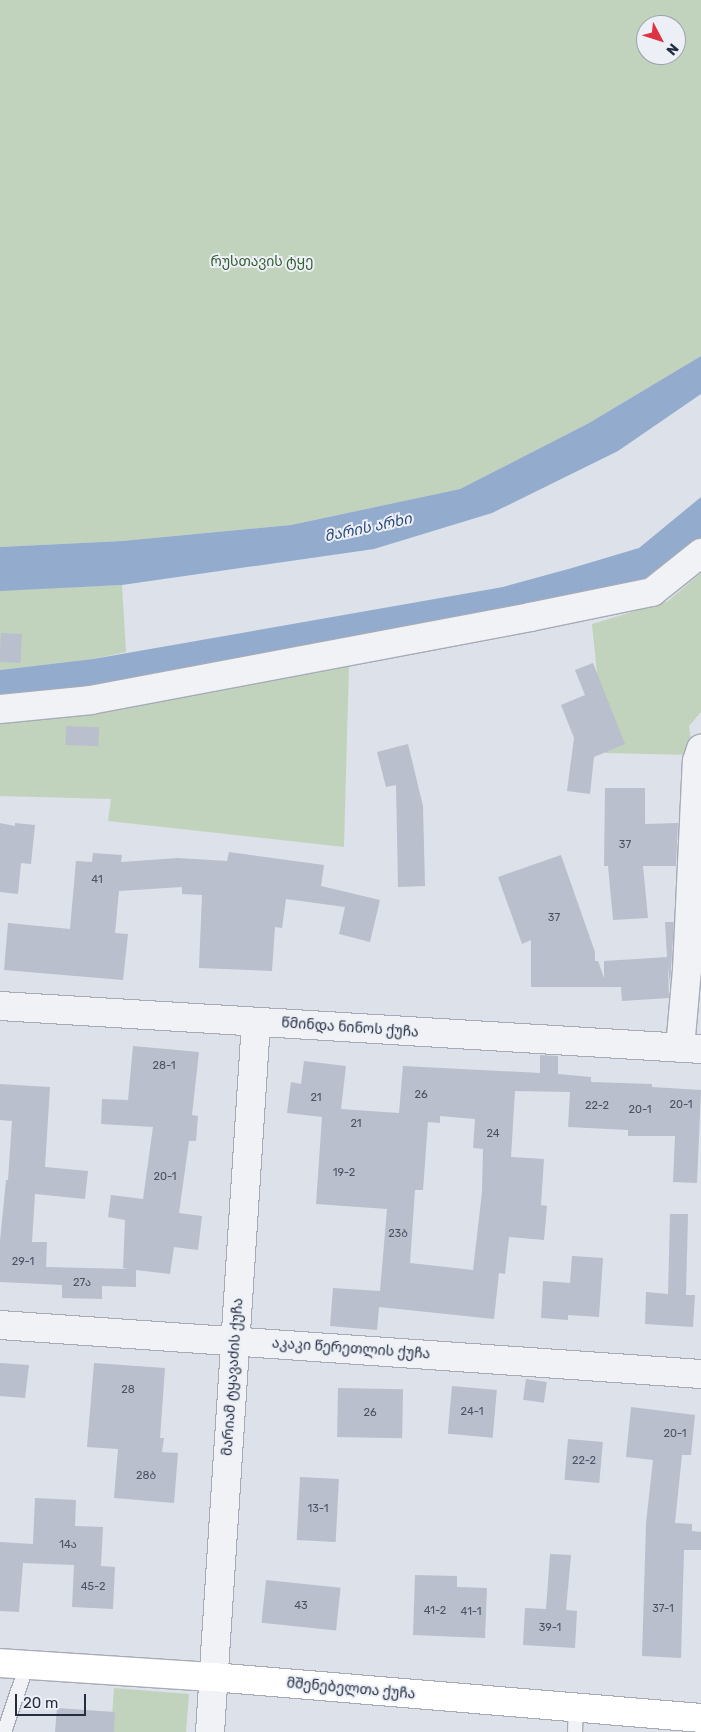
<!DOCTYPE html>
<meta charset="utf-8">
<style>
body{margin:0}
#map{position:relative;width:701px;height:1732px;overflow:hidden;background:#dde1e9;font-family:Rubik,"Noto Sans Georgian",sans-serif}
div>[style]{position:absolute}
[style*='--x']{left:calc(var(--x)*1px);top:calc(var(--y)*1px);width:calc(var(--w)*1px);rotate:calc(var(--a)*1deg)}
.green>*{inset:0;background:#c1d3bd}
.water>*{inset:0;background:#93accd}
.building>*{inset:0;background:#b9bfcc;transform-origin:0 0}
.roads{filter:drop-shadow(1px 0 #a6abb7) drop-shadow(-1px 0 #a6abb7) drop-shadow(0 1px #a6abb7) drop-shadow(0 -1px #a6abb7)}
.service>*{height:14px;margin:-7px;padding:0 7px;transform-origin:7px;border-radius:7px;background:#f0f2f6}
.minor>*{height:28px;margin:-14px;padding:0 14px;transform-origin:14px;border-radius:14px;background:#f0f2f6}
.primary>*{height:28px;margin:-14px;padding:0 14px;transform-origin:14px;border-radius:14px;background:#fff}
span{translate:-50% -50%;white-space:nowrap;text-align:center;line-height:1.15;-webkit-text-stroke:4px #ecf0f6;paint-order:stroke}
.number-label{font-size:11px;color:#4a5264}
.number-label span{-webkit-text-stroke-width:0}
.park-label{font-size:14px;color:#365e30}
.street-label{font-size:14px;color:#252d41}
.water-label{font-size:15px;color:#2a4979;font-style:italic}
.north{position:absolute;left:636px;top:15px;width:50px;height:50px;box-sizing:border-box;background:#ecf0f6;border:1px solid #9ca2ae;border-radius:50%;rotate:130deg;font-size:14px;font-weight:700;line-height:20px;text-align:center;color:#252d41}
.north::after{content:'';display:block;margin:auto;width:18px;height:22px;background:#dd3242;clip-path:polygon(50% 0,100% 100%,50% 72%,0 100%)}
.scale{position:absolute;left:15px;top:1694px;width:71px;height:22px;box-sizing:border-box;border:2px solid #252d41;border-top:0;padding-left:6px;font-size:15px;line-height:18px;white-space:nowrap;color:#252d41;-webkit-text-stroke:4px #ecf0f6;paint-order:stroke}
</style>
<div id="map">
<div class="green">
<i style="clip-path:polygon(evenodd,0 0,701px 0,701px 356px,589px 423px,460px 489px,291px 525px,122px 541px,0 547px,0 0,646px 25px,676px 25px,676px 55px,646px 55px,646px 25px)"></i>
<i style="clip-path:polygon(701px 573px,701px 712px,689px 726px,693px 755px,605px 753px,592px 624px,668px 601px)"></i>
<i style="clip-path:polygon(122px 585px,126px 652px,93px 659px,0 670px,0 590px)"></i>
<i style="clip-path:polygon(349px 665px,344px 847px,108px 821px,111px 799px,0 796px,0 712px)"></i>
<i style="clip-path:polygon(114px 1688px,189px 1694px,186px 1732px,111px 1732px)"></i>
</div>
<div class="water">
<i style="clip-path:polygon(701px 356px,701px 394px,618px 451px,492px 513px,374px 549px,122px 585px,0 591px,0 547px,122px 541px,291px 525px,460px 489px,589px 423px)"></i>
<i style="clip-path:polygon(701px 497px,701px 538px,649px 580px,179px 675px,0 699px,0 670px,93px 659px,503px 587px,572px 568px,639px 548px)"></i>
</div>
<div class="building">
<i style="left:1px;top:633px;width:21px;height:29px;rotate:3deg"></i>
<i style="clip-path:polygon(593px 663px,625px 744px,594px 757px,590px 794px,567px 791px,574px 738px,561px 705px,585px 695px,575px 670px)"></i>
<i style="left:66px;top:726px;width:33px;height:19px;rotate:2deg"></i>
<i style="clip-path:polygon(408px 744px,423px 806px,425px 886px,398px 887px,396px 785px,386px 787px,377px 752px)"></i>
<i style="clip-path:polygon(605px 788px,645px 788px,645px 824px,678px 823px,676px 866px,643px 866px,648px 918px,613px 920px,608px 866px,604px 866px)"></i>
<i style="clip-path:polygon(0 823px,15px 826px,15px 823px,35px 825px,31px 864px,21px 863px,18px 894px,0 892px)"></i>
<i style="clip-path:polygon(229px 852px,324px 865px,321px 886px,380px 900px,370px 942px,339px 934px,345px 907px,286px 899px,282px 928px,275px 927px,272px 971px,199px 968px,202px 895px,182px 894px,182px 887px,119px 891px,115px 933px,128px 934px,123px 980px,4px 970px,8px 923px,70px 929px,76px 861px,92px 862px,93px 853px,122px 855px,121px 862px,178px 858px,227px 861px)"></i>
<i style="clip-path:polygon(561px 855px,595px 952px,595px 961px,598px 961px,604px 978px,604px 961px,667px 957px,665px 922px,674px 922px,670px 986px,668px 966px,669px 998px,622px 1001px,621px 987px,531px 987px,531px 940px,522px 944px,498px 877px)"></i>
<i style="clip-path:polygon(133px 1046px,199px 1052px,192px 1115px,198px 1116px,196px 1141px,189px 1141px,179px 1213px,202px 1216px,198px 1250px,174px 1247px,170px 1274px,136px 1270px,136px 1287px,102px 1286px,102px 1299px,62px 1298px,62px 1285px,0 1282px,0 1241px,6px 1180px,8px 1180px,12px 1121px,0 1120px,0 1084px,50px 1087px,45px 1167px,88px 1171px,85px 1199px,35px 1194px,32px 1242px,47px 1242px,46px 1267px,128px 1269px,123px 1268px,125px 1220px,108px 1217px,111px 1195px,143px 1199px,153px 1127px,101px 1124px,102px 1099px,128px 1100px)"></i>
<i style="clip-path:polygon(evenodd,540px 1055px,558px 1056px,558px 1074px,591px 1077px,591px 1082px,652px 1084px,652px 1087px,701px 1090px,697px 1183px,673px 1182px,675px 1136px,628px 1136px,628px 1130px,568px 1127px,570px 1092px,515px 1091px,511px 1157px,544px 1159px,541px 1205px,547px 1206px,544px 1240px,509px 1237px,505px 1274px,499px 1273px,494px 1319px,379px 1307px,377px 1330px,330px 1326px,333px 1288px,380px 1291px,387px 1209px,316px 1204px,322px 1117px,287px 1113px,291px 1082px,301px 1084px,304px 1061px,346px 1066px,341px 1109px,399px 1113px,403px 1066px,540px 1073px,540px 1055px,440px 1116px,475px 1119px,473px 1148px,483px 1149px,482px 1192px,473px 1270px,410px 1263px,415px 1190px,423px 1190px,428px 1122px,440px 1123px,440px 1116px)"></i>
<i style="clip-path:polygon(670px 1214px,688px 1214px,686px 1295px,695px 1295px,693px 1327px,645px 1324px,646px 1292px,668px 1294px)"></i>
<i style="clip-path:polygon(572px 1256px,603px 1258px,599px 1317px,568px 1315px,568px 1320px,541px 1318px,543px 1281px,570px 1283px)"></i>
<i style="clip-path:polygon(0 1363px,29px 1365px,25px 1398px,0 1396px)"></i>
<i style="clip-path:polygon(94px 1363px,165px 1368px,160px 1438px,164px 1438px,162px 1452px,178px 1453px,174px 1503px,114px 1498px,118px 1449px,87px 1447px)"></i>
<i style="left:526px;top:1379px;width:21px;height:21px;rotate:8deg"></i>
<i style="left:452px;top:1386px;width:45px;height:48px;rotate:5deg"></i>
<i style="left:338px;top:1388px;width:65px;height:49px;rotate:1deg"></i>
<i style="clip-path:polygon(631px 1407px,695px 1415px,691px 1455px,682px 1455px,675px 1523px,692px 1524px,692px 1531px,701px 1532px,701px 1550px,684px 1550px,681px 1658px,642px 1656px,646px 1523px,653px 1460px,626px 1457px)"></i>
<i style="left:568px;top:1439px;width:35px;height:41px;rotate:5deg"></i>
<i style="left:300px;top:1477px;width:39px;height:63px;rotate:3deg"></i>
<i style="clip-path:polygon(35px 1498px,76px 1500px,75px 1526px,103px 1527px,101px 1566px,115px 1567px,113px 1609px,72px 1607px,74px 1565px,23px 1563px,19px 1612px,0 1611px,0 1542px,33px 1544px)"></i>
<i style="clip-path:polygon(550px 1554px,571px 1555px,566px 1610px,577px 1611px,575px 1648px,523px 1645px,525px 1608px,546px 1609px)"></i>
<i style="clip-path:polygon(415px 1575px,457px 1576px,457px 1587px,487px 1588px,485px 1638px,413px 1635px)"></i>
<i style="left:266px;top:1580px;width:75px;height:43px;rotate:6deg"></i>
<i style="clip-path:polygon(57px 1708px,115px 1712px,114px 1732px,55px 1732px)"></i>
</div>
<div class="roads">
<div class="service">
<i style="--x:4;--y:1732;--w:71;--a:-71.1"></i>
<i style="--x:575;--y:1732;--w:23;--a:-88"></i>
</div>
<div class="minor">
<i style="--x:0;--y:709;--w:91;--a:-5.6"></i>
<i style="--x:91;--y:700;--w:447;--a:-10.7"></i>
<i style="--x:530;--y:617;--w:125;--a:-11.6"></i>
<i style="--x:652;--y:592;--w:63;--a:-38.5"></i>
<i style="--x:0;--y:1006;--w:702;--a:3.51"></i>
<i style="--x:680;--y:1048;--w:78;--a:-84.9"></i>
<i style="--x:687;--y:970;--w:209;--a:-87.3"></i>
<i style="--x:697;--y:761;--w:13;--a:-72"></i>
<i style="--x:0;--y:1325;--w:703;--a:4"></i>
<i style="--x:210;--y:1732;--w:711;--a:-86.29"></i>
</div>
<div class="primary">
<i style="--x:0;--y:1663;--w:213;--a:3.8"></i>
<i style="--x:213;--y:1677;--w:490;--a:4.8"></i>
</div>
</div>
<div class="number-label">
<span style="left:625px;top:845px">37</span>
<span style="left:97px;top:880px">41</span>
<span style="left:554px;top:918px">37</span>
<span style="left:164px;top:1066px">28-1</span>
<span style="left:421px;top:1095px">26</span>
<span style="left:316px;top:1098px">21</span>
<span style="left:681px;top:1105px">20-1</span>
<span style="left:597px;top:1106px">22-2</span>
<span style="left:640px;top:1110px">20-1</span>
<span style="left:356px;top:1124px">21</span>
<span style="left:493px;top:1134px">24</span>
<span style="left:344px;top:1173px">19-2</span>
<span style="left:165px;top:1177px">20-1</span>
<span style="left:398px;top:1234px">23ბ</span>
<span style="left:23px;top:1262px">29-1</span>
<span style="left:82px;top:1283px">27ა</span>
<span style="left:128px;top:1390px">28</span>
<span style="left:472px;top:1412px">24-1</span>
<span style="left:370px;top:1413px">26</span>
<span style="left:675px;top:1434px">20-1</span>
<span style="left:584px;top:1461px">22-2</span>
<span style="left:146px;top:1476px">28ბ</span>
<span style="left:318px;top:1509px">13-1</span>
<span style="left:68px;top:1545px">14ა</span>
<span style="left:93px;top:1587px">45-2</span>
<span style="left:301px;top:1606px">43</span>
<span style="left:663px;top:1609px">37-1</span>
<span style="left:435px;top:1611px">41-2</span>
<span style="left:471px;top:1612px">41-1</span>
<span style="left:550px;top:1628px">39-1</span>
</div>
<div class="park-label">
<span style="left:262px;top:262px">რუსთავის ტყე</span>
</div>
<div class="street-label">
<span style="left:350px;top:1028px;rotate:4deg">წმინდა ნინოს ქუჩა</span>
<span style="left:351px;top:1349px;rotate:4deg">აკაკი წერეთლის ქუჩა</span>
<span style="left:233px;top:1377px;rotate:-86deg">მარიამ ტყავაძის ქუჩა</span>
<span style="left:351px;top:1689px;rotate:5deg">მშენებელთა ქუჩა</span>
</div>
<div class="water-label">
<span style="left:368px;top:528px;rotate:-12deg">მარის არხი</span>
</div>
<div class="north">N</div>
<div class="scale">20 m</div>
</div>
